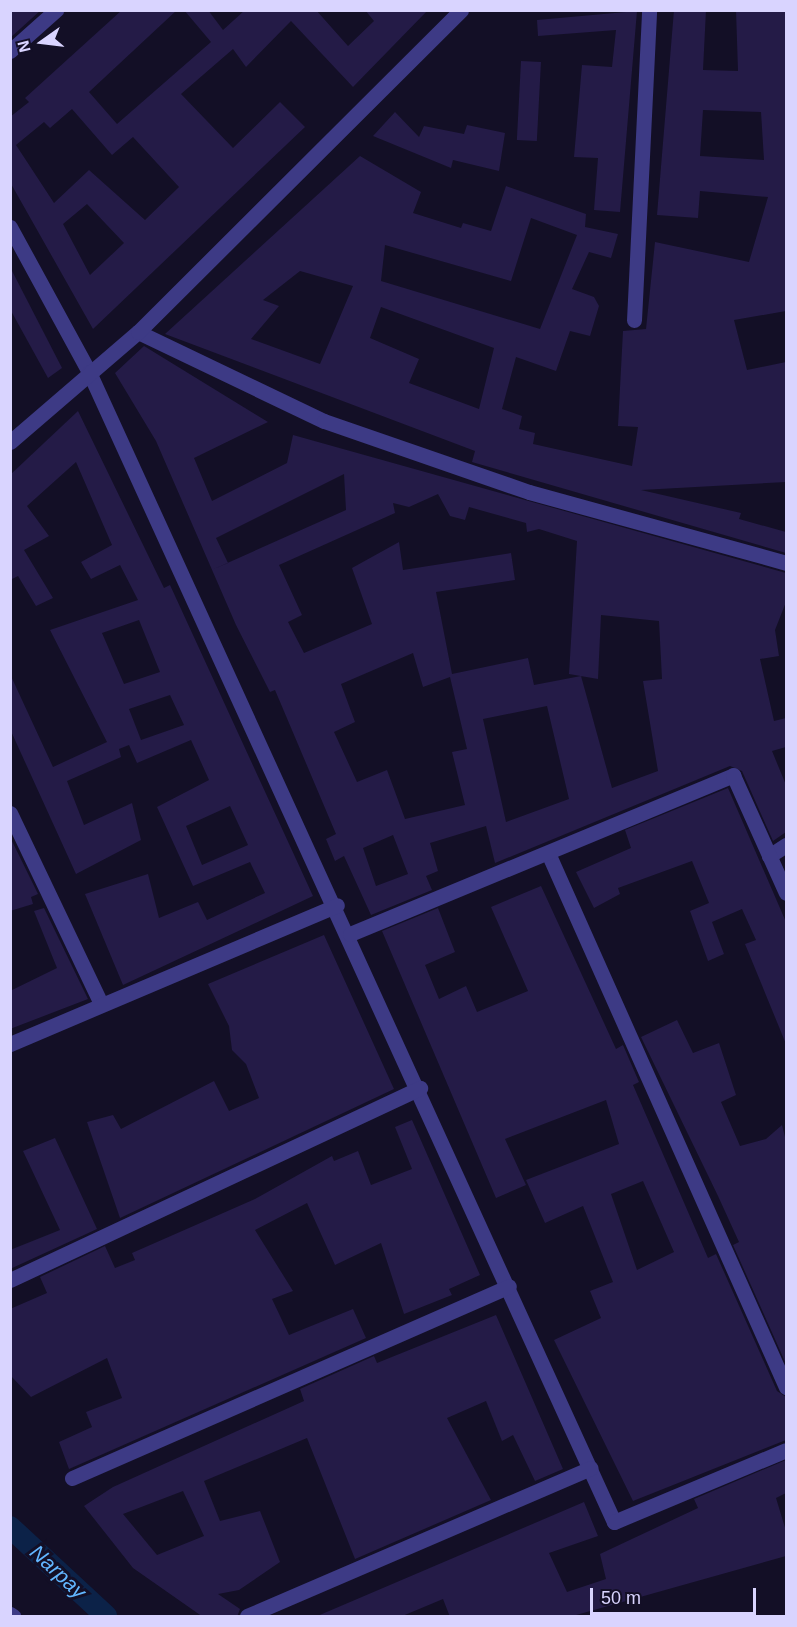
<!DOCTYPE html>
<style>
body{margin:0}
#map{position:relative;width:797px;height:1627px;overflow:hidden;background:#130f26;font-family:Helvetica,sans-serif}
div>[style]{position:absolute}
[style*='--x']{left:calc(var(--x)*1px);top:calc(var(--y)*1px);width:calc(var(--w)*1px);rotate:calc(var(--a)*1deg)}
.canal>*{height:22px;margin:-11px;padding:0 11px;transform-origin:11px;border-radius:11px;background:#0c2248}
.building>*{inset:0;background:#241b47;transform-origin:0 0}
.minor>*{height:15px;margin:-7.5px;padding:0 7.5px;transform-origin:7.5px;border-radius:7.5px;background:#3d3a85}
span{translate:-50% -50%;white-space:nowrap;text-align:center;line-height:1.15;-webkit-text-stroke:6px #130f26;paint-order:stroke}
.water-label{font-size:21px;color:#62b6ff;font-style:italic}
.frame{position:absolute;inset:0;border:12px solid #d9d4ff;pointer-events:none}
.north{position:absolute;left:12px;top:12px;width:60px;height:60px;-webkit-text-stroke:4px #130f26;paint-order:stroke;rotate:256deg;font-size:16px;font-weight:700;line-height:24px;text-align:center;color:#d9d4ff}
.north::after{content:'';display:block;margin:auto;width:21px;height:27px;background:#d9d4ff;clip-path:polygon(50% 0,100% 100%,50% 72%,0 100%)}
.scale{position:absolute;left:590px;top:1588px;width:166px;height:27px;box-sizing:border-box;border:3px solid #d9d4ff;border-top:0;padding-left:8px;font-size:18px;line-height:21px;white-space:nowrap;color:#d9d4ff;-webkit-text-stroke:4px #130f26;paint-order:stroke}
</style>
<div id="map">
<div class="canal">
<i style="--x:10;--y:1527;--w:131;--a:42.8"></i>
</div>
<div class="building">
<i style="clip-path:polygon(10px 10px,41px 10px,10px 38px)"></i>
<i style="clip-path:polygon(evenodd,122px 10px,177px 10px,89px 92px,117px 124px,211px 42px,184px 10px,208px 10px,223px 30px,245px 10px,316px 10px,348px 46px,374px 21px,365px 10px,428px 10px,353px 87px,291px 21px,246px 67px,233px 49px,181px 94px,233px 148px,280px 102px,305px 127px,93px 329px,10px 182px,10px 117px,29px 102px,25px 98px,122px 10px,72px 109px,112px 155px,133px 137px,179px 187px,145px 220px,89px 170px,54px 203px,16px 145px,44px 122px,50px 128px,72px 109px,122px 10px,87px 204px,124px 243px,90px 275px,63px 224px,87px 204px)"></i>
<i style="clip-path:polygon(evenodd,674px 10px,706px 10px,703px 70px,738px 71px,736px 10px,786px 10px,786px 311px,734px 320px,747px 370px,786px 362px,786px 482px,641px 490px,741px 513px,739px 519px,786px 532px,786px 553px,472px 462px,475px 451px,165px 334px,360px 156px,421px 192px,413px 213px,461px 228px,463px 223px,491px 231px,506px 186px,586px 214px,585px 227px,618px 234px,611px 258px,589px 252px,572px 289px,594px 297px,599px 306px,590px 336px,570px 331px,556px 371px,516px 357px,502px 409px,522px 416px,519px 429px,535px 433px,533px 444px,632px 466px,638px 427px,618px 426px,623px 331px,646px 329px,655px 242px,749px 262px,768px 197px,700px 191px,698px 218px,657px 215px,674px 10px,703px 110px,761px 112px,764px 160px,700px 156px,703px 110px,674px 10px,531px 218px,577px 235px,540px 329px,381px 281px,385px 245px,511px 281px,531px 218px,674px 10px,300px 271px,353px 286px,320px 364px,251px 339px,279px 306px,263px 300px,300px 271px,674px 10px,381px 307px,494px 348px,479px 409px,409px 383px,419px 359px,370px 338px,381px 307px)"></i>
<i style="clip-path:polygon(637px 11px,620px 212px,594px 210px,598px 158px,574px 157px,582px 65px,612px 67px,616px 30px,538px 36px,537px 20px)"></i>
<i style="left:521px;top:61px;width:20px;height:79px;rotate:3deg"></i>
<i style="clip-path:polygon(395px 112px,419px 137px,424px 126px,464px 134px,467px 125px,505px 133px,499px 171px,453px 160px,451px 168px,373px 136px)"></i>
<i style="clip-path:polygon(10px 267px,62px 368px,48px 378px,10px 309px)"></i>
<i style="clip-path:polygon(evenodd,144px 346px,268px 422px,194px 458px,212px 501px,287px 463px,293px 435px,786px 573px,786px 602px,775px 630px,779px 656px,760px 659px,774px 721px,786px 718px,786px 747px,772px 751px,786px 785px,786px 832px,773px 841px,742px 771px,730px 766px,495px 863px,486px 826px,430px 843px,438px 871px,426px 876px,432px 890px,371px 915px,344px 856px,335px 861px,326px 839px,336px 834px,275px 690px,270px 692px,236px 625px,156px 441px,115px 373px,144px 346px,344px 474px,346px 510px,214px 569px,228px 563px,216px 538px,344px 474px,144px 346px,438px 494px,450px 516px,465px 520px,469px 507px,526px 523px,527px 532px,539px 529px,577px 541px,569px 674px,598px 679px,601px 615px,659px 621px,662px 679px,643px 681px,658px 771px,612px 788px,581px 676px,534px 685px,528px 658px,452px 674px,436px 592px,515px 580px,511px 553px,403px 570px,399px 542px,352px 568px,372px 624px,304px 653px,288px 622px,302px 615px,279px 565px,395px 513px,393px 503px,409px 507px,438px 494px,144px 346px,413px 653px,423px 687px,450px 677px,467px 749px,452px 752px,465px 805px,405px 819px,387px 770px,357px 782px,334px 732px,355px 722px,341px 684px,413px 653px,144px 346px,547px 706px,569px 799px,506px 822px,483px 719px,547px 706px,144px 346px,393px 835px,408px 874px,376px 886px,363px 848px,393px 835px)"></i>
<i style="clip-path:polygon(evenodd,78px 411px,164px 588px,170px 585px,313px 896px,123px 985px,85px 894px,148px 874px,159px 918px,198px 902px,207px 920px,265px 893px,250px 862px,193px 886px,157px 807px,209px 780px,191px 740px,137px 763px,129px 745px,119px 749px,121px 757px,67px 781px,84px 825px,132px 803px,141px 840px,76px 874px,10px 729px,10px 674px,53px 767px,107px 742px,50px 630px,138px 600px,120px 565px,91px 579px,81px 562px,112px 545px,76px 462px,27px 506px,49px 536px,24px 550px,53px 598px,36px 606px,18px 576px,10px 580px,10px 475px,78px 411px,139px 620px,160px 672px,124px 684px,102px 633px,139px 620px,78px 411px,170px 695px,184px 725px,141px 740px,129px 709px,170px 695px,78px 411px,230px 806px,248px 845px,202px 865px,186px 826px,230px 806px)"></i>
<i style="clip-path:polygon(728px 788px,786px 922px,786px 1044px,745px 944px,756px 940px,742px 909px,712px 922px,724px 954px,708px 961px,690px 911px,709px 903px,692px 861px,618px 888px,620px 894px,594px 908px,576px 872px,631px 848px,625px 830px)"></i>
<i style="clip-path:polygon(10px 837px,38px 894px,31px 897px,33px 904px,10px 911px)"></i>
<i style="clip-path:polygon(evenodd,541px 886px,616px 1049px,623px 1045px,639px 1082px,633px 1085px,708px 1258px,716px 1254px,777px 1391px,786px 1397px,786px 1440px,633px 1501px,554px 1340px,601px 1318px,590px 1291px,613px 1282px,583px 1206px,545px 1223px,526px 1180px,619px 1144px,606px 1100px,505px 1139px,526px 1185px,496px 1198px,382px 931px,438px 908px,455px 952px,425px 965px,439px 999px,466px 986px,477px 1012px,528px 991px,491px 907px,541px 886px,643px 1181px,674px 1252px,637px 1270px,611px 1194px,643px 1181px)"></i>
<i style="clip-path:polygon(44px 908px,88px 999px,10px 1029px,10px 991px,57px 968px,34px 911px)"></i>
<i style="clip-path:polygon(324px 935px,394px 1089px,120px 1218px,87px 1122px,113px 1115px,121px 1129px,214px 1081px,229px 1111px,259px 1098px,246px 1064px,232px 1050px,229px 1026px,208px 984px)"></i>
<i style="clip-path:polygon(677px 1020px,693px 1053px,719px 1043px,736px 1095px,721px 1102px,740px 1146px,766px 1139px,782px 1125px,786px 1141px,786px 1364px,733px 1245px,739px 1242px,718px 1196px,641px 1037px)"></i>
<i style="clip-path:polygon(412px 1120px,480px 1275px,449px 1289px,452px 1295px,404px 1314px,381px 1243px,335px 1265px,307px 1203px,255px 1230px,293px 1291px,272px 1299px,289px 1335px,353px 1309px,366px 1338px,69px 1469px,59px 1442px,92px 1427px,86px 1412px,122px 1398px,107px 1358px,31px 1397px,10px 1375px,10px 1309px,47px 1293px,40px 1277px,105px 1246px,115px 1268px,135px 1260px,132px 1253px,255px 1199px,332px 1156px,334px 1161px,358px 1151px,371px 1185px,412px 1169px,395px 1127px)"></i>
<i style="clip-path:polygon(55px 1138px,97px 1229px,10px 1269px,10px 1250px,60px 1230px,23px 1151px)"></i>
<i style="clip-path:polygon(evenodd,496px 1315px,563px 1469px,535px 1481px,513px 1435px,502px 1441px,486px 1401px,447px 1418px,491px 1500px,355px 1559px,307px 1438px,204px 1481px,220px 1521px,260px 1511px,280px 1562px,239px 1590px,218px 1594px,240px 1609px,237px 1617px,203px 1617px,133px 1568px,84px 1506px,113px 1487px,304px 1401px,300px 1389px,374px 1356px,377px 1363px,496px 1315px,183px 1491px,204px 1536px,157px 1555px,123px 1514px,183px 1491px)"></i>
<i style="clip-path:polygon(786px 1460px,786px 1493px,776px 1498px,786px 1531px,786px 1556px,569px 1617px,450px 1617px,443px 1599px,400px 1617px,315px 1617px,584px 1502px,598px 1536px,549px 1553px,567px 1592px,606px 1579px,600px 1554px,698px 1508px,694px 1499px)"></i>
</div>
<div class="minor">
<i style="--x:10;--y:51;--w:62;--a:-41.7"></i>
<i style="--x:10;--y:227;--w:165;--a:61.4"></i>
<i style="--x:89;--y:372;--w:1264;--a:65.46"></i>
<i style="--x:614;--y:1522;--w:186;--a:-22.7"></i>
<i style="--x:634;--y:320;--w:310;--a:-87.2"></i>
<i style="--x:138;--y:332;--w:206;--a:25.6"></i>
<i style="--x:324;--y:421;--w:217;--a:19.1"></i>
<i style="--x:529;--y:492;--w:267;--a:15.4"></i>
<i style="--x:10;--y:442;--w:169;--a:-40.7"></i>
<i style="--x:138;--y:332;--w:456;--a:-44.9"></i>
<i style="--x:10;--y:813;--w:212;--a:64.5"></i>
<i style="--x:548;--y:853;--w:585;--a:65.98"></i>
<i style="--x:769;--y:856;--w:20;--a:-33"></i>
<i style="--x:350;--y:934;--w:415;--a:-22.5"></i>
<i style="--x:733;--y:775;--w:129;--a:65.8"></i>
<i style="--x:10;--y:1044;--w:355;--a:-23"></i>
<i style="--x:10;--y:1280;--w:453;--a:-25.1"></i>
<i style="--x:72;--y:1478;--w:477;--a:-23.7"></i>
<i style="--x:10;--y:1614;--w:4;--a:34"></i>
<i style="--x:247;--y:1616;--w:374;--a:-23.3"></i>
</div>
<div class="water-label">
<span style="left:58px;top:1572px;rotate:43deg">Narpay</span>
</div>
<div class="frame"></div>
<div class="north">N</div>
<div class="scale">50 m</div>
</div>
